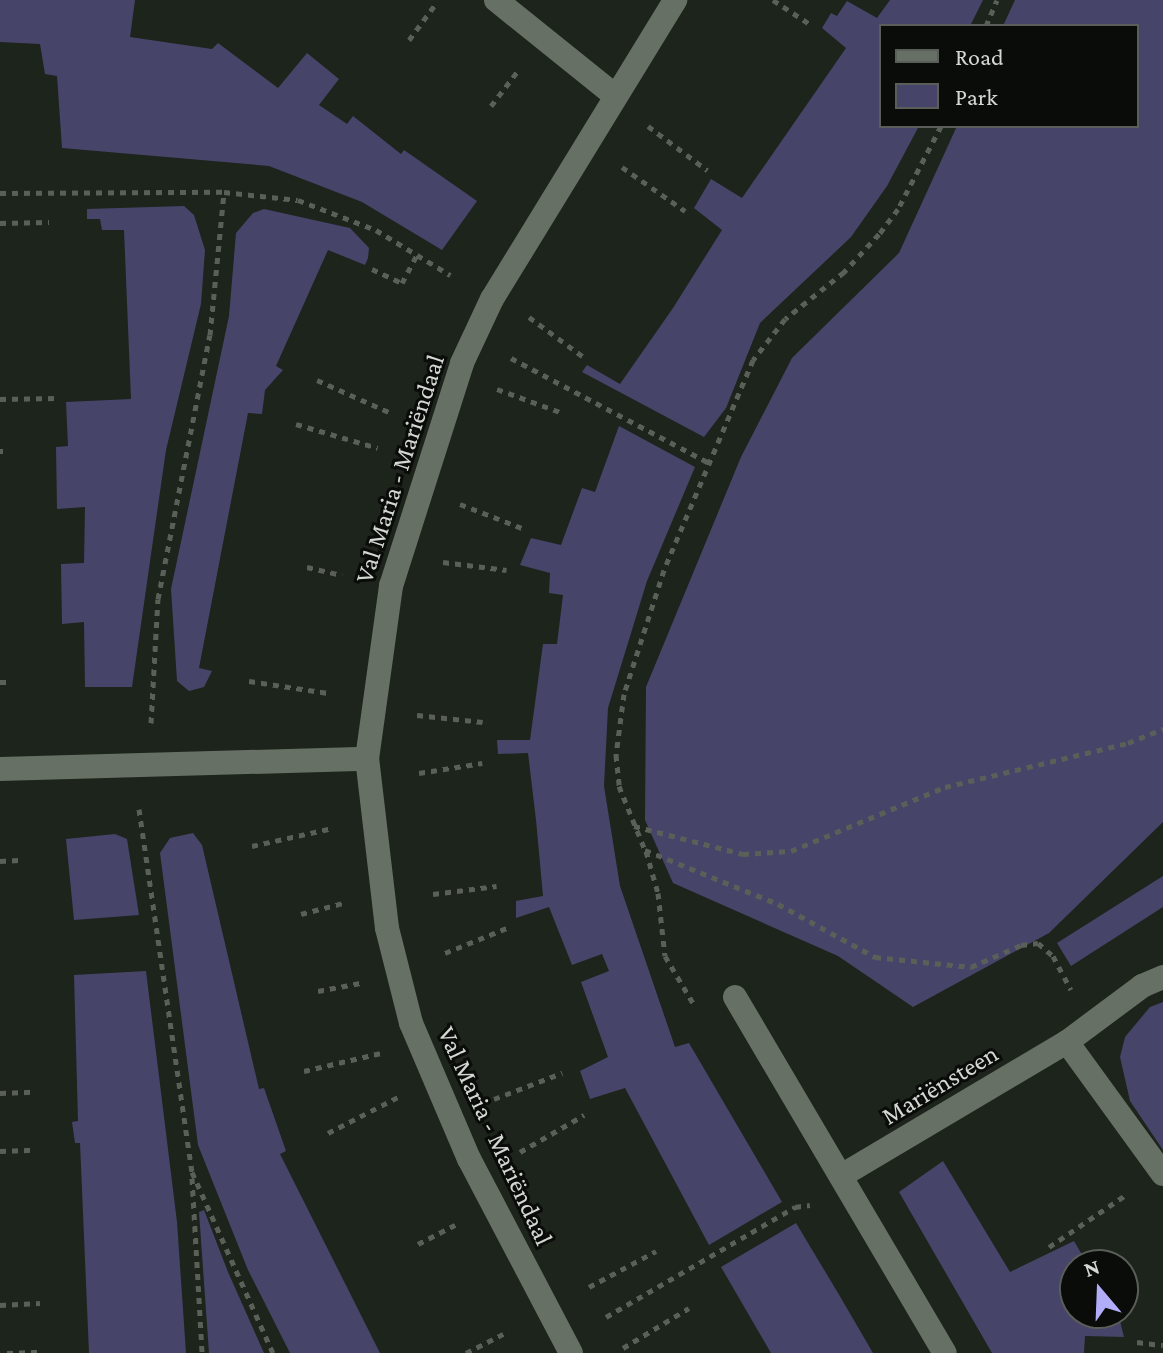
<!DOCTYPE html>
<meta charset="utf-8">
<style>
body{margin:0}
#map{position:relative;width:1163px;height:1353px;overflow:hidden;background:#1d241b;font-family:"Crimson Pro",serif}
div>[style]{position:absolute}
[style*='--x']{left:calc(var(--x)*1px);top:calc(var(--y)*1px);width:calc(var(--w)*1px);rotate:calc(var(--a)*1deg)}
.green>*{inset:0;background:#47446a}
.path>*{height:5px;margin-top:-2.5px;transform-origin:0;background:repeating-linear-gradient(90deg,#5a6058 0 6px,transparent 0 12px)}
.service>*{height:24px;margin:-12px;padding:0 12px;transform-origin:12px;border-radius:12px;background:#677064}
.minor>*{height:24px;margin:-12px;padding:0 12px;transform-origin:12px;border-radius:12px;background:#677064}
span{translate:-50% -50%;white-space:nowrap;text-align:center;line-height:1.15;-webkit-text-stroke:6px #090c08;paint-order:stroke}
.street-label{font-size:26px;color:#d4d8d2}
.legend{position:absolute;left:879px;top:24px;width:260px;height:104px;box-sizing:border-box;background:#090c08;border:2px solid #5a5e59;margin:0;padding:10px 14px;list-style:none;font-size:24px;color:#d4d8d2}
.legend li{display:flex;align-items:center;gap:16px;height:40px}
.legend b{width:40px;border:2px solid #5a5e59}
.north{position:absolute;left:1059px;top:1249px;width:80px;height:80px;box-sizing:border-box;background:#090c08;border:2px solid #5a5e59;border-radius:50%;rotate:341deg;font-size:22px;font-weight:700;line-height:32px;text-align:center;color:#d4d8d2}
.north::after{content:'';display:block;margin:auto;width:28px;height:36px;background:#b2adf9;clip-path:polygon(50% 0,100% 100%,50% 72%,0 100%)}
</style>
<div id="map">
<div class="green">
<i style="clip-path:polygon(0 0,135px 0,130px 37px,212px 49px,218px 43px,278px 88px,307px 53px,339px 79px,319px 105px,347px 124px,353px 116px,401px 154px,404px 150px,477px 201px,442px 250px,362px 202px,269px 166px,62px 148px,57px 76px,45px 74px,40px 44px,0 42px)"></i>
<i style="clip-path:polygon(890px 0,983px 0,970px 26px,881px 26px,881px 126px,919px 126px,887px 186px,851px 237px,760px 323px,726px 408px,704px 437px,582px 372px,587px 365px,620px 384px,673px 308px,722px 230px,694px 208px,711px 179px,742px 198px,846px 48px,822px 28px,831px 13px,837px 16px,847px 1px,877px 18px)"></i>
<i style="clip-path:polygon(1015px 0,1163px 0,1163px 822px,1049px 933px,913px 1007px,838px 956px,673px 883px,645px 820px,646px 687px,741px 457px,792px 358px,899px 253px,957px 126px,1137px 126px,1137px 26px,1003px 26px)"></i>
<i style="clip-path:polygon(184px 206px,194px 215px,205px 250px,201px 304px,166px 450px,132px 687px,85px 687px,84px 622px,62px 624px,61px 564px,84px 563px,85px 507px,57px 509px,56px 447px,68px 446px,66px 402px,131px 399px,124px 230px,102px 230px,100px 219px,87px 219px,87px 209px)"></i>
<i style="clip-path:polygon(264px 209px,350px 228px,369px 248px,368px 258px,365px 265px,328px 250px,276px 366px,283px 370px,265px 390px,262px 414px,248px 413px,199px 668px,212px 671px,204px 687px,189px 691px,177px 681px,171px 589px,229px 316px,236px 233px,253px 213px)"></i>
<i style="clip-path:polygon(619px 426px,695px 467px,647px 581px,608px 708px,604px 786px,620px 886px,675px 1047px,689px 1043px,782px 1202px,709px 1245px,625px 1088px,590px 1099px,580px 1071px,608px 1057px,581px 982px,609px 971px,602px 954px,572px 965px,549px 907px,516px 918px,516px 901px,543px 896px,536px 820px,528px 753px,498px 754px,497px 740px,530px 740px,543px 644px,557px 644px,563px 595px,549px 593px,550px 573px,520px 565px,531px 538px,561px 545px,582px 488px,595px 492px)"></i>
<i style="clip-path:polygon(193px 833px,202px 845px,259px 1089px,264px 1088px,286px 1151px,280px 1154px,380px 1353px,290px 1353px,248px 1270px,198px 1145px,160px 853px,170px 838px)"></i>
<i style="clip-path:polygon(115px 834px,127px 839px,139px 915px,74px 920px,66px 839px)"></i>
<i style="clip-path:polygon(1163px 876px,1163px 907px,1071px 966px,1057px 943px)"></i>
<i style="clip-path:polygon(146px 971px,177px 1222px,186px 1353px,89px 1353px,80px 1143px,75px 1143px,72px 1122px,78px 1121px,74px 975px)"></i>
<i style="clip-path:polygon(1163px 1002px,1163px 1150px,1130px 1101px,1120px 1057px,1125px 1037px,1150px 1007px)"></i>
<i style="clip-path:polygon(943px 1161px,1010px 1272px,1074px 1241px,1088px 1265px,1075px 1265px,1075px 1313px,1118px 1313px,1124px 1337px,1085px 1336px,1084px 1353px,992px 1353px,899px 1192px)"></i>
<i style="clip-path:polygon(204px 1210px,228px 1272px,264px 1353px,209px 1353px,199px 1212px)"></i>
<i style="clip-path:polygon(796px 1223px,838px 1293px,873px 1353px,771px 1353px,721px 1267px)"></i>
</div>
<div class="path">
<i style="--x:773;--y:0;--w:45;--a:33.3"></i>
<i style="--x:986;--y:26;--w:28;--a:-67"></i>
<i style="--x:409;--y:40;--w:47;--a:-53.6"></i>
<i style="--x:491;--y:106;--w:43;--a:-52.6"></i>
<i style="--x:648;--y:126;--w:74;--a:36.7"></i>
<i style="--x:941;--y:126;--w:93;--a:117.4"></i>
<i style="--x:898;--y:209;--w:31;--a:127"></i>
<i style="--x:879;--y:234;--w:52;--a:132.6"></i>
<i style="--x:844;--y:272;--w:75;--a:141.5"></i>
<i style="--x:785;--y:319;--w:52;--a:128"></i>
<i style="--x:753;--y:360;--w:228;--a:113"></i>
<i style="--x:664;--y:570;--w:130;--a:107.9"></i>
<i style="--x:624;--y:694;--w:62;--a:97.5"></i>
<i style="--x:616;--y:755;--w:31;--a:84"></i>
<i style="--x:619;--y:786;--w:69;--a:67.9"></i>
<i style="--x:645;--y:850;--w:144;--a:22.1"></i>
<i style="--x:778;--y:904;--w:111;--a:28.7"></i>
<i style="--x:875;--y:957;--w:97;--a:5.9"></i>
<i style="--x:971;--y:967;--w:55;--a:-23.7"></i>
<i style="--x:1021;--y:945;--w:17;--a:-7"></i>
<i style="--x:1038;--y:943;--w:20;--a:41"></i>
<i style="--x:1053;--y:956;--w:38;--a:62"></i>
<i style="--x:622;--y:167;--w:77;--a:34.9"></i>
<i style="--x:0;--y:193;--w:224;--a:-0.3"></i>
<i style="--x:224;--y:192;--w:74;--a:6.2"></i>
<i style="--x:298;--y:200;--w:84;--a:21"></i>
<i style="--x:376;--y:230;--w:87;--a:31.3"></i>
<i style="--x:0;--y:223;--w:49;--a:-1.2"></i>
<i style="--x:372;--y:269;--w:33;--a:25"></i>
<i style="--x:402;--y:283;--w:32;--a:-62"></i>
<i style="--x:529;--y:317;--w:69;--a:36.2"></i>
<i style="--x:511;--y:358;--w:226;--a:27.9"></i>
<i style="--x:317;--y:380;--w:81;--a:24"></i>
<i style="--x:497;--y:389;--w:67;--a:20.1"></i>
<i style="--x:0;--y:399;--w:57;--a:-1"></i>
<i style="--x:296;--y:424;--w:85;--a:16.3"></i>
<i style="--x:0;--y:451;--w:3;--a:0"></i>
<i style="--x:460;--y:504;--w:66;--a:21.2"></i>
<i style="--x:443;--y:562;--w:64;--a:7.2"></i>
<i style="--x:307;--y:567;--w:36;--a:13"></i>
<i style="--x:249;--y:681;--w:80;--a:8.6"></i>
<i style="--x:0;--y:682;--w:8;--a:0"></i>
<i style="--x:417;--y:715;--w:66;--a:6.1"></i>
<i style="--x:151;--y:723;--w:124;--a:-86.8"></i>
<i style="--x:158;--y:599;--w:269;--a:-78.9"></i>
<i style="--x:210;--y:335;--w:144;--a:-84.4"></i>
<i style="--x:419;--y:773;--w:64;--a:-9"></i>
<i style="--x:139;--y:809;--w:367;--a:81.7"></i>
<i style="--x:192;--y:1172;--w:198;--a:65.9"></i>
<i style="--x:634;--y:826;--w:113;--a:14.4"></i>
<i style="--x:743;--y:854;--w:48;--a:-3.6"></i>
<i style="--x:791;--y:851;--w:167;--a:-22.6"></i>
<i style="--x:945;--y:787;--w:188;--a:-13.5"></i>
<i style="--x:1128;--y:743;--w:38;--a:-22"></i>
<i style="--x:252;--y:846;--w:83;--a:-12.5"></i>
<i style="--x:646;--y:851;--w:44;--a:74.1"></i>
<i style="--x:658;--y:893;--w:63;--a:83.7"></i>
<i style="--x:665;--y:956;--w:55;--a:59.2"></i>
<i style="--x:0;--y:861;--w:19;--a:-3"></i>
<i style="--x:433;--y:894;--w:64;--a:-7.2"></i>
<i style="--x:301;--y:914;--w:43;--a:-14.7"></i>
<i style="--x:445;--y:953;--w:67;--a:-22"></i>
<i style="--x:318;--y:991;--w:43;--a:-10.8"></i>
<i style="--x:304;--y:1071;--w:79;--a:-13.2"></i>
<i style="--x:0;--y:1093;--w:34;--a:-2"></i>
<i style="--x:494;--y:1099;--w:73;--a:-20.9"></i>
<i style="--x:328;--y:1133;--w:79;--a:-27.2"></i>
<i style="--x:0;--y:1151;--w:35;--a:-2"></i>
<i style="--x:520;--y:1152;--w:74;--a:-30"></i>
<i style="--x:192;--y:1178;--w:175;--a:86.7"></i>
<i style="--x:418;--y:1244;--w:42;--a:-27.2"></i>
<i style="--x:1049;--y:1247;--w:91;--a:-34.2"></i>
<i style="--x:589;--y:1287;--w:76;--a:-28.2"></i>
<i style="--x:0;--y:1305;--w:40;--a:-2.9"></i>
<i style="--x:606;--y:1317;--w:219;--a:-30.2"></i>
<i style="--x:795;--y:1207;--w:15;--a:-8"></i>
<i style="--x:1137;--y:1342;--w:26;--a:7"></i>
<i style="--x:623;--y:1348;--w:77;--a:-31.2"></i>
<i style="--x:7;--y:1353;--w:34;--a:-2"></i>
<i style="--x:466;--y:1353;--w:48;--a:-27.1"></i>
</div>
<div class="service">
<i style="--x:735;--y:997;--w:413;--a:59.5"></i>
</div>
<div class="minor">
<i style="--x:496;--y:0;--w:151;--a:38.8"></i>
<i style="--x:0;--y:769;--w:367;--a:-1.6"></i>
<i style="--x:1067;--y:1042;--w:163;--a:54"></i>
<i style="--x:841;--y:1176;--w:263;--a:-30.7"></i>
<i style="--x:1067;--y:1042;--w:94;--a:-36.7"></i>
<i style="--x:1142;--y:986;--w:23;--a:-23"></i>
<i style="--x:571;--y:1353;--w:219;--a:-117.7"></i>
<i style="--x:469;--y:1159;--w:148;--a:-113.1"></i>
<i style="--x:411;--y:1023;--w:98;--a:-104.2"></i>
<i style="--x:387;--y:928;--w:170;--a:-96.7"></i>
<i style="--x:367;--y:759;--w:175;--a:-82.1"></i>
<i style="--x:391;--y:586;--w:234;--a:-72.3"></i>
<i style="--x:462;--y:363;--w:71;--a:-64.9"></i>
<i style="--x:492;--y:299;--w:351;--a:-58.5"></i>
</div>
<div class="street-label">
<span style="left:400px;top:469px;rotate:-72deg">Val Maria - Mariëndaal</span>
<span style="left:940px;top:1085px;rotate:-31deg">Mariënsteen</span>
<span style="left:495px;top:1136px;rotate:65deg">Val Maria - Mariëndaal</span>
</div>
<ul class="legend">
<li><b style="height:10px;background:#677064"></b>Road</li>
<li><b style="height:22px;background:#47446a"></b>Park</li>
</ul>
<div class="north">N</div>
</div>
